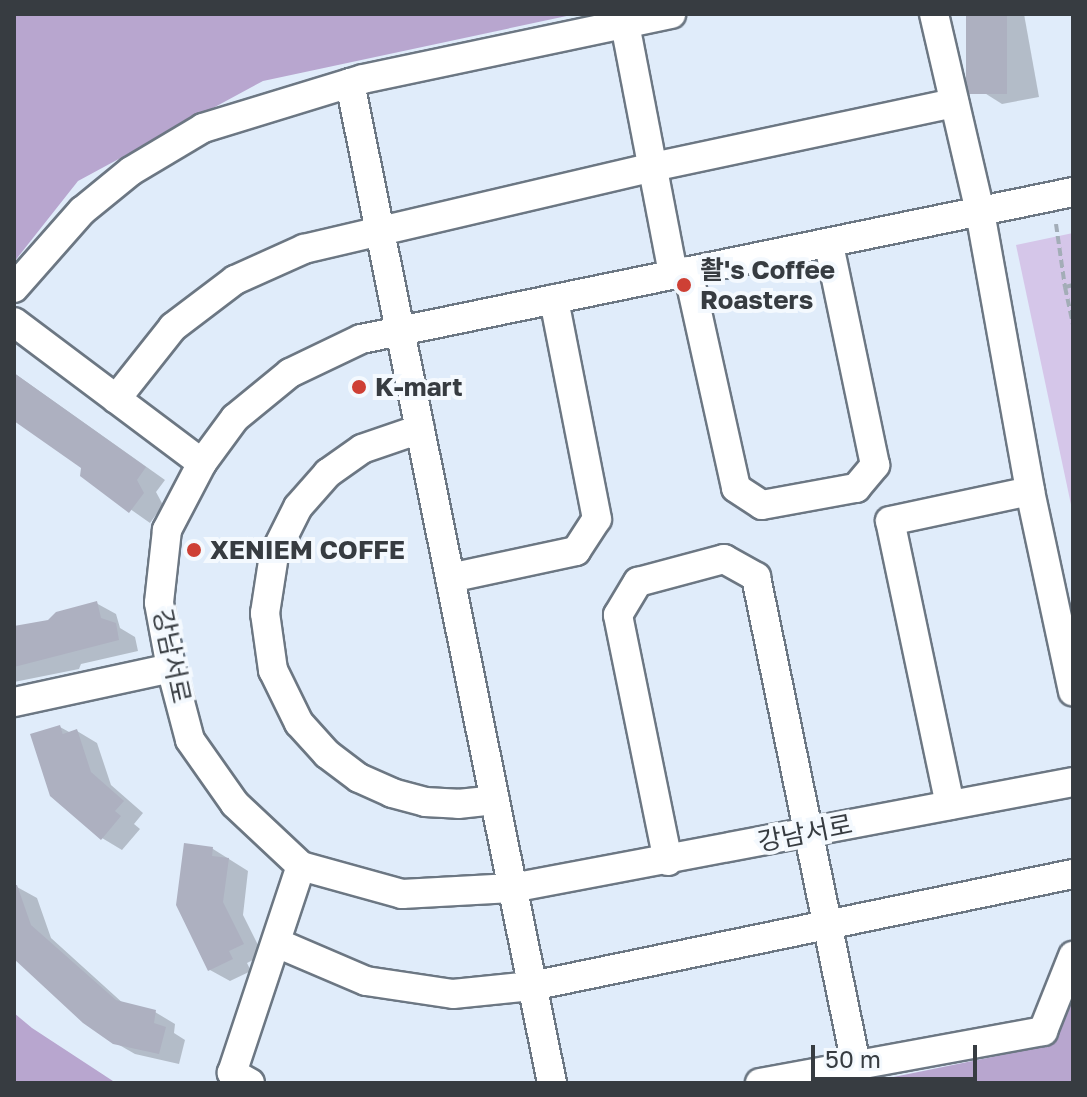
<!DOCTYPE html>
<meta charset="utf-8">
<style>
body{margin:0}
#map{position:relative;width:1087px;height:1097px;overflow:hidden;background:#e0ecfa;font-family:"Golos Text","Noto Sans KR",sans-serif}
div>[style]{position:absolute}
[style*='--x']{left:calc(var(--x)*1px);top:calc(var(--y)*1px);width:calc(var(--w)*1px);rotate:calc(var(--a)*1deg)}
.green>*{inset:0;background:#d5c6e9}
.forest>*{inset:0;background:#b8a6cf}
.shadow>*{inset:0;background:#0003}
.building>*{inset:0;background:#adb0c0;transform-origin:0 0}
.path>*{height:4px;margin-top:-2px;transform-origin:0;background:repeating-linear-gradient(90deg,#a3adb7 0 8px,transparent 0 12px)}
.roads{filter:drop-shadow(2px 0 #6c7783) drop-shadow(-2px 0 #6c7783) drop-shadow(0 2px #6c7783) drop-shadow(0 -2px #6c7783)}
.minor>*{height:28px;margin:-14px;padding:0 14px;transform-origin:14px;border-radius:14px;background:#fff}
.dots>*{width:22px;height:22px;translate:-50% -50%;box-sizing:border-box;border:4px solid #f4f9fe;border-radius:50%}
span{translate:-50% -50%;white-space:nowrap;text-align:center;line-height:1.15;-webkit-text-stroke:8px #f4f9fe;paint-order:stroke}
.poi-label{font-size:26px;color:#373c41;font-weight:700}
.left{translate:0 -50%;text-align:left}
.street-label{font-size:26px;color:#373c41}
.frame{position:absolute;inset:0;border:16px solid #373c41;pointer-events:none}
.scale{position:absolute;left:811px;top:1045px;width:166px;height:36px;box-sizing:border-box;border:4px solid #373c41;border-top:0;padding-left:10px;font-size:24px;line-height:28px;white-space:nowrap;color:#373c41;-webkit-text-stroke:6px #f4f9fe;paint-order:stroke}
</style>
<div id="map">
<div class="green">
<i style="clip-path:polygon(1073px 233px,1073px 514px,1016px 245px)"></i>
</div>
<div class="forest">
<i style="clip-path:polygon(14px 14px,576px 14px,263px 81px,78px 181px,14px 262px)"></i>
<i style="clip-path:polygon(1073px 997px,1073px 1083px,864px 1083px,1047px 1046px)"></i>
<i style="clip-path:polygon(14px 1013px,32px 1028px,116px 1083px,14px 1083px)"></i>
</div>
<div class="shadow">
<i style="clip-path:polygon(968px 14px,1024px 14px,1039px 97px,1002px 104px,983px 92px)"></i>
<i style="clip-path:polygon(14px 373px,165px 480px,156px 492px,163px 505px,150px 523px,82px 475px,83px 467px,14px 418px)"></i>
<i style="clip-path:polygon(96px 603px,116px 614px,120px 628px,135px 637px,138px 651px,81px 664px,79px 669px,14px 682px,14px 628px,49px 622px)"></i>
<i style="clip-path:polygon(60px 727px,71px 733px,77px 731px,97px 743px,111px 785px,143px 813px,134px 824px,140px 829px,122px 850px,102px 838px)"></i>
<i style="clip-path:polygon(185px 845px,213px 849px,248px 871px,243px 915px,263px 955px,247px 963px,251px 971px,230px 981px,210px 970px)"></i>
<i style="clip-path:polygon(17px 887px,37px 898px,51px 938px,125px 1005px,155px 1012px,175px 1024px,174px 1033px,185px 1040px,179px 1064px,135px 1054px,114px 1042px,14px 955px)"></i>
</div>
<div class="building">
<i style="left:966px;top:14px;width:41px;height:80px"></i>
<i style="clip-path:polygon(14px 373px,146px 467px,137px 480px,144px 493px,129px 513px,80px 476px,81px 468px,14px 421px)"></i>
<i style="clip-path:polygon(97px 601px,101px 618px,116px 623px,119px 640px,14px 667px,14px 626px,48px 620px,56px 612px)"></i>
<i style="clip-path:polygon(60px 725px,63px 734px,77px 729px,91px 772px,124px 801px,115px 811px,121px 816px,101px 840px,50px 796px,30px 734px)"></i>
<i style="clip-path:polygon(184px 843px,213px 847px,212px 856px,229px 858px,223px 902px,244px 944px,229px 951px,233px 959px,208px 971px,176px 905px)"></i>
<i style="clip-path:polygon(14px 885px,17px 885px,31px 925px,116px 1000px,156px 1010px,154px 1023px,166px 1027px,159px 1054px,113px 1044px,83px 1023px,14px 959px)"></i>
</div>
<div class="path">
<i style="--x:1056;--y:224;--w:64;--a:81.9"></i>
<i style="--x:1073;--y:285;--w:8;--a:166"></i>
<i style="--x:1065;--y:287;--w:40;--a:78"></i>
</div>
<div class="roads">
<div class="minor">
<i style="--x:934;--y:14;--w:203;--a:76.9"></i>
<i style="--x:980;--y:212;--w:283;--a:79.8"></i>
<i style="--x:1030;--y:491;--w:205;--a:77.9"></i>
<i style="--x:625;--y:24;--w:255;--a:79.1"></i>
<i style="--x:350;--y:83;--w:1020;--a:78.58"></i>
<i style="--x:1073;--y:192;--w:727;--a:168.33"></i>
<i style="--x:361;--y:339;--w:79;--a:154.4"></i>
<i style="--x:290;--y:373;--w:71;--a:140.7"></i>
<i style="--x:235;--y:418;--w:56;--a:126.3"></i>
<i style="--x:202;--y:463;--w:76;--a:117.6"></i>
<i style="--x:167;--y:530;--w:73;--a:96.3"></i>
<i style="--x:159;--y:603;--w:66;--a:79.5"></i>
<i style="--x:171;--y:668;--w:74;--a:75.2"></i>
<i style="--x:190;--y:740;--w:78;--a:54.9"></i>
<i style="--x:235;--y:804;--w:91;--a:43.2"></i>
<i style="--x:301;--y:866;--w:105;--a:15.5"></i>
<i style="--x:402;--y:894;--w:110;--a:-3.1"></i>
<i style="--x:512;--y:888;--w:571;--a:-10.7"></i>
<i style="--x:688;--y:271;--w:222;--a:77.5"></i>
<i style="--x:736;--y:488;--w:31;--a:33"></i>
<i style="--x:762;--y:505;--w:96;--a:-10.3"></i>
<i style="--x:856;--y:488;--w:30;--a:-50"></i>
<i style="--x:875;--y:465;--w:226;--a:-101.8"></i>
<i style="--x:14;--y:288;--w:103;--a:-48.6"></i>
<i style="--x:82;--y:211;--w:63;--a:-39.2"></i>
<i style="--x:131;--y:171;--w:84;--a:-30.8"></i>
<i style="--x:203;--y:128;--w:167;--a:-17"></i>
<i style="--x:363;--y:79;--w:315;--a:-11.9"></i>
<i style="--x:14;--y:322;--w:235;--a:36.9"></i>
<i style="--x:116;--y:399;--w:92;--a:-51.6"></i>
<i style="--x:173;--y:327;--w:78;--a:-37.2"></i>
<i style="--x:235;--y:280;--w:76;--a:-24.2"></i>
<i style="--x:304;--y:249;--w:359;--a:-13.2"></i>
<i style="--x:653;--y:167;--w:308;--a:-12"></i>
<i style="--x:420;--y:429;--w:61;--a:161"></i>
<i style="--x:362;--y:449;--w:42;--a:144.8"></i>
<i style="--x:328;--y:473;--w:45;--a:131.4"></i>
<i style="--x:298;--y:507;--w:54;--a:116.6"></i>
<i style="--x:274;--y:555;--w:59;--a:98.8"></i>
<i style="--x:265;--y:613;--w:58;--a:82"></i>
<i style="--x:273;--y:670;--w:59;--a:63.9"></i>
<i style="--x:299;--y:723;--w:42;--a:47.9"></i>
<i style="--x:327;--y:754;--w:40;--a:37"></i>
<i style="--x:359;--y:778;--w:36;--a:24"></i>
<i style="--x:392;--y:793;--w:34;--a:15"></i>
<i style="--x:425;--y:802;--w:33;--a:3"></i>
<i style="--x:458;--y:804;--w:37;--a:-6"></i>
<i style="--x:450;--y:578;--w:129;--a:-12.1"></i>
<i style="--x:576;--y:551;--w:38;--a:-57"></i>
<i style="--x:597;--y:519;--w:224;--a:-101.1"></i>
<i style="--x:14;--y:702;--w:161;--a:-12.2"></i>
<i style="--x:950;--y:805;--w:290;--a:-101.9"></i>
<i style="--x:890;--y:521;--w:143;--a:-12.1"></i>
<i style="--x:668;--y:861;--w:251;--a:-101.5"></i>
<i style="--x:618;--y:615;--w:39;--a:-59"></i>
<i style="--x:638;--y:582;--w:89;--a:-15"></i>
<i style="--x:724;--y:559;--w:37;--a:29"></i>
<i style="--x:756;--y:577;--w:497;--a:78.4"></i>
<i style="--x:277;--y:943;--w:97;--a:23.1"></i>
<i style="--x:366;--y:981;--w:88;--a:8.5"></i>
<i style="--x:453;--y:994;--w:79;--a:-5.8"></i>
<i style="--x:532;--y:986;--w:552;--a:-11.7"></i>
<i style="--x:250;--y:1083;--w:21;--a:-151"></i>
<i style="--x:232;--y:1073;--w:218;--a:-71.6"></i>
<i style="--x:760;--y:1083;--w:288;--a:-10.4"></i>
<i style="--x:1043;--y:1031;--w:81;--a:-68.2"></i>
</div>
</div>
<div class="dots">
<i style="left:684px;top:285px;background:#ce4035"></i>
<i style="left:359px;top:387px;background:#ce4035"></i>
<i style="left:194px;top:550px;background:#ce4035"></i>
</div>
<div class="poi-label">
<span class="left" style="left:700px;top:285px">촬's Coffee<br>Roasters</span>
<span class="left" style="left:375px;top:387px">K-mart</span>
<span class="left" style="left:210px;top:550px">XENIEM COFFE</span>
</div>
<div class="street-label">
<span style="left:172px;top:656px;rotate:78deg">강남서로</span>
<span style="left:805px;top:833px;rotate:-11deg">강남서로</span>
</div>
<div class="frame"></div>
<div class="scale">50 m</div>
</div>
